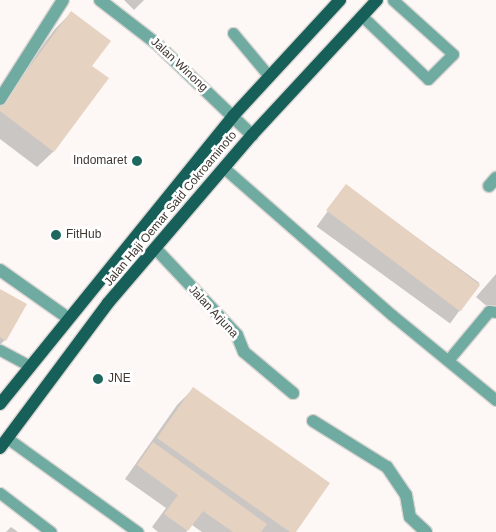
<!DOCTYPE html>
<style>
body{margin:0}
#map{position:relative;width:496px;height:532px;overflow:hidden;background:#fdf8f5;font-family:Arial,sans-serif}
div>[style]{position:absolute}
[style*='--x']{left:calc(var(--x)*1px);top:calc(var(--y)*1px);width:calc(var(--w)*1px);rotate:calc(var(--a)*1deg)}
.shadow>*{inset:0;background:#0003;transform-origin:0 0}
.building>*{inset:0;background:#e6d2c1;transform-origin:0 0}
.roads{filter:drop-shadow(1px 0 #dbd5d2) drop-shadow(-1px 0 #dbd5d2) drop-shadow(0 1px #dbd5d2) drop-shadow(0 -1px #dbd5d2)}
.lane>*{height:11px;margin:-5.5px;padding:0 5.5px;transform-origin:5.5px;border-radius:5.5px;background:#70aba2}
.street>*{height:12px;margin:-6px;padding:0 6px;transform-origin:6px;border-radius:6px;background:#70aba2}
.primary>*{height:12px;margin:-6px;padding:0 6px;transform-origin:6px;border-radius:6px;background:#176059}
.dots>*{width:14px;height:14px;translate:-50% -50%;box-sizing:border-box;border:2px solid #fff;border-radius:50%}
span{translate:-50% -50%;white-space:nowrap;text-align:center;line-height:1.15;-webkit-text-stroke:5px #fff;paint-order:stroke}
.street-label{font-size:12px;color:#403832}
.poi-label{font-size:12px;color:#403832}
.right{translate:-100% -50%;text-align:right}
.left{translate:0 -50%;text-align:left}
</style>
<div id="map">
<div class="shadow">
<i style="clip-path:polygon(124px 0,144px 0,134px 10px)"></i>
<i style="clip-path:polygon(71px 13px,90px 66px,54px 151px,37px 167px,0 139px,0 103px,55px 29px)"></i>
<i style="left:346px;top:186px;width:165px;height:50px;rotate:36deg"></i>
<i style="clip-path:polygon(496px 274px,496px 314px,476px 297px)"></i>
<i style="clip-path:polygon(0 290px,5px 340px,0 345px)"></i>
<i style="clip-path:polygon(193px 389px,294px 532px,202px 532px,192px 525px,186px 532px,158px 532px,152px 527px,166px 508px,125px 479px,177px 405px)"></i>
<i style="clip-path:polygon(11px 527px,18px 532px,6px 532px)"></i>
</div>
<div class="building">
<i style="clip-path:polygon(71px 11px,111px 41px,92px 66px,109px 78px,54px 152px,0 111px,0 107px)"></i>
<i style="left:346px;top:184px;width:168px;height:33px;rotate:37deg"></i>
<i style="clip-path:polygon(0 289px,27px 304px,6px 341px,0 337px)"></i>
<i style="clip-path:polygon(193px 387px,330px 483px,296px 532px,290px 532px,157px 438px)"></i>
<i style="clip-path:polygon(153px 442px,267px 524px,261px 532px,233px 532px,203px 511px,188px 531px,164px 514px,178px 495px,137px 465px)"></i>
</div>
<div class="roads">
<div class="lane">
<i style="--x:362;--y:16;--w:91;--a:43.7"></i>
<i style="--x:428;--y:79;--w:35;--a:-45"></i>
<i style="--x:453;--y:54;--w:81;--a:-138"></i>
<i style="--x:233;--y:33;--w:56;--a:50.1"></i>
<i style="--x:224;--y:168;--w:223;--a:41.2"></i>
<i style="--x:392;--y:315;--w:134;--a:39.3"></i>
<i style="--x:0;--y:350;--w:32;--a:28"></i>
<i style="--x:449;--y:359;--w:62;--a:-50.2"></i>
<i style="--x:489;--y:311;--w:7;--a:8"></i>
<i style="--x:7;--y:438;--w:161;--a:35.7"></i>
<i style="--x:0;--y:493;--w:64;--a:37.4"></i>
</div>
<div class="street">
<i style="--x:100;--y:0;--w:72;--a:37.7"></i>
<i style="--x:157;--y:44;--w:132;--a:43.8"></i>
<i style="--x:0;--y:99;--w:117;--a:-57.5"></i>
<i style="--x:489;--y:186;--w:11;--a:-49"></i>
<i style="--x:156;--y:249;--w:118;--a:46.7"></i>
<i style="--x:237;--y:335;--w:18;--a:68"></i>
<i style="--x:244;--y:352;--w:64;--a:39.9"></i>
<i style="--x:0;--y:270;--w:83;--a:35.2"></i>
<i style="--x:313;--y:421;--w:87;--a:31.9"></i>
<i style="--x:387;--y:467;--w:34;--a:56"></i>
<i style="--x:406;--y:495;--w:22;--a:80"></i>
<i style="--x:410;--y:517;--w:22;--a:43"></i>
</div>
<div class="primary">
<i style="--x:0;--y:404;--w:370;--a:-51"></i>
<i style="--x:233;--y:116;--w:158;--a:-47.3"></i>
<i style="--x:0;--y:448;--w:181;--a:-53.3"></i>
<i style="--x:108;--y:303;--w:221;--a:-49.4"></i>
<i style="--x:252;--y:135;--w:184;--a:-47.2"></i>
</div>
</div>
<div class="dots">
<i style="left:137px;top:161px;background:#1e6860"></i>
<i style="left:56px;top:235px;background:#1e6860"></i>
<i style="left:98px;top:379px;background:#1e6860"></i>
</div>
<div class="street-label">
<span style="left:179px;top:65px;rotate:43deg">Jalan Winong</span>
<span style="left:171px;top:209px;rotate:-50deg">Jalan Haji Oemar Said Cokroaminoto</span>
<span style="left:213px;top:312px;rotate:47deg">Jalan Arjuna</span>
</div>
<div class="poi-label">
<span class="right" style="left:127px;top:161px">Indomaret</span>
<span class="left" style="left:66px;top:235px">FitHub</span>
<span class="left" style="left:108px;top:379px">JNE</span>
</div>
</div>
